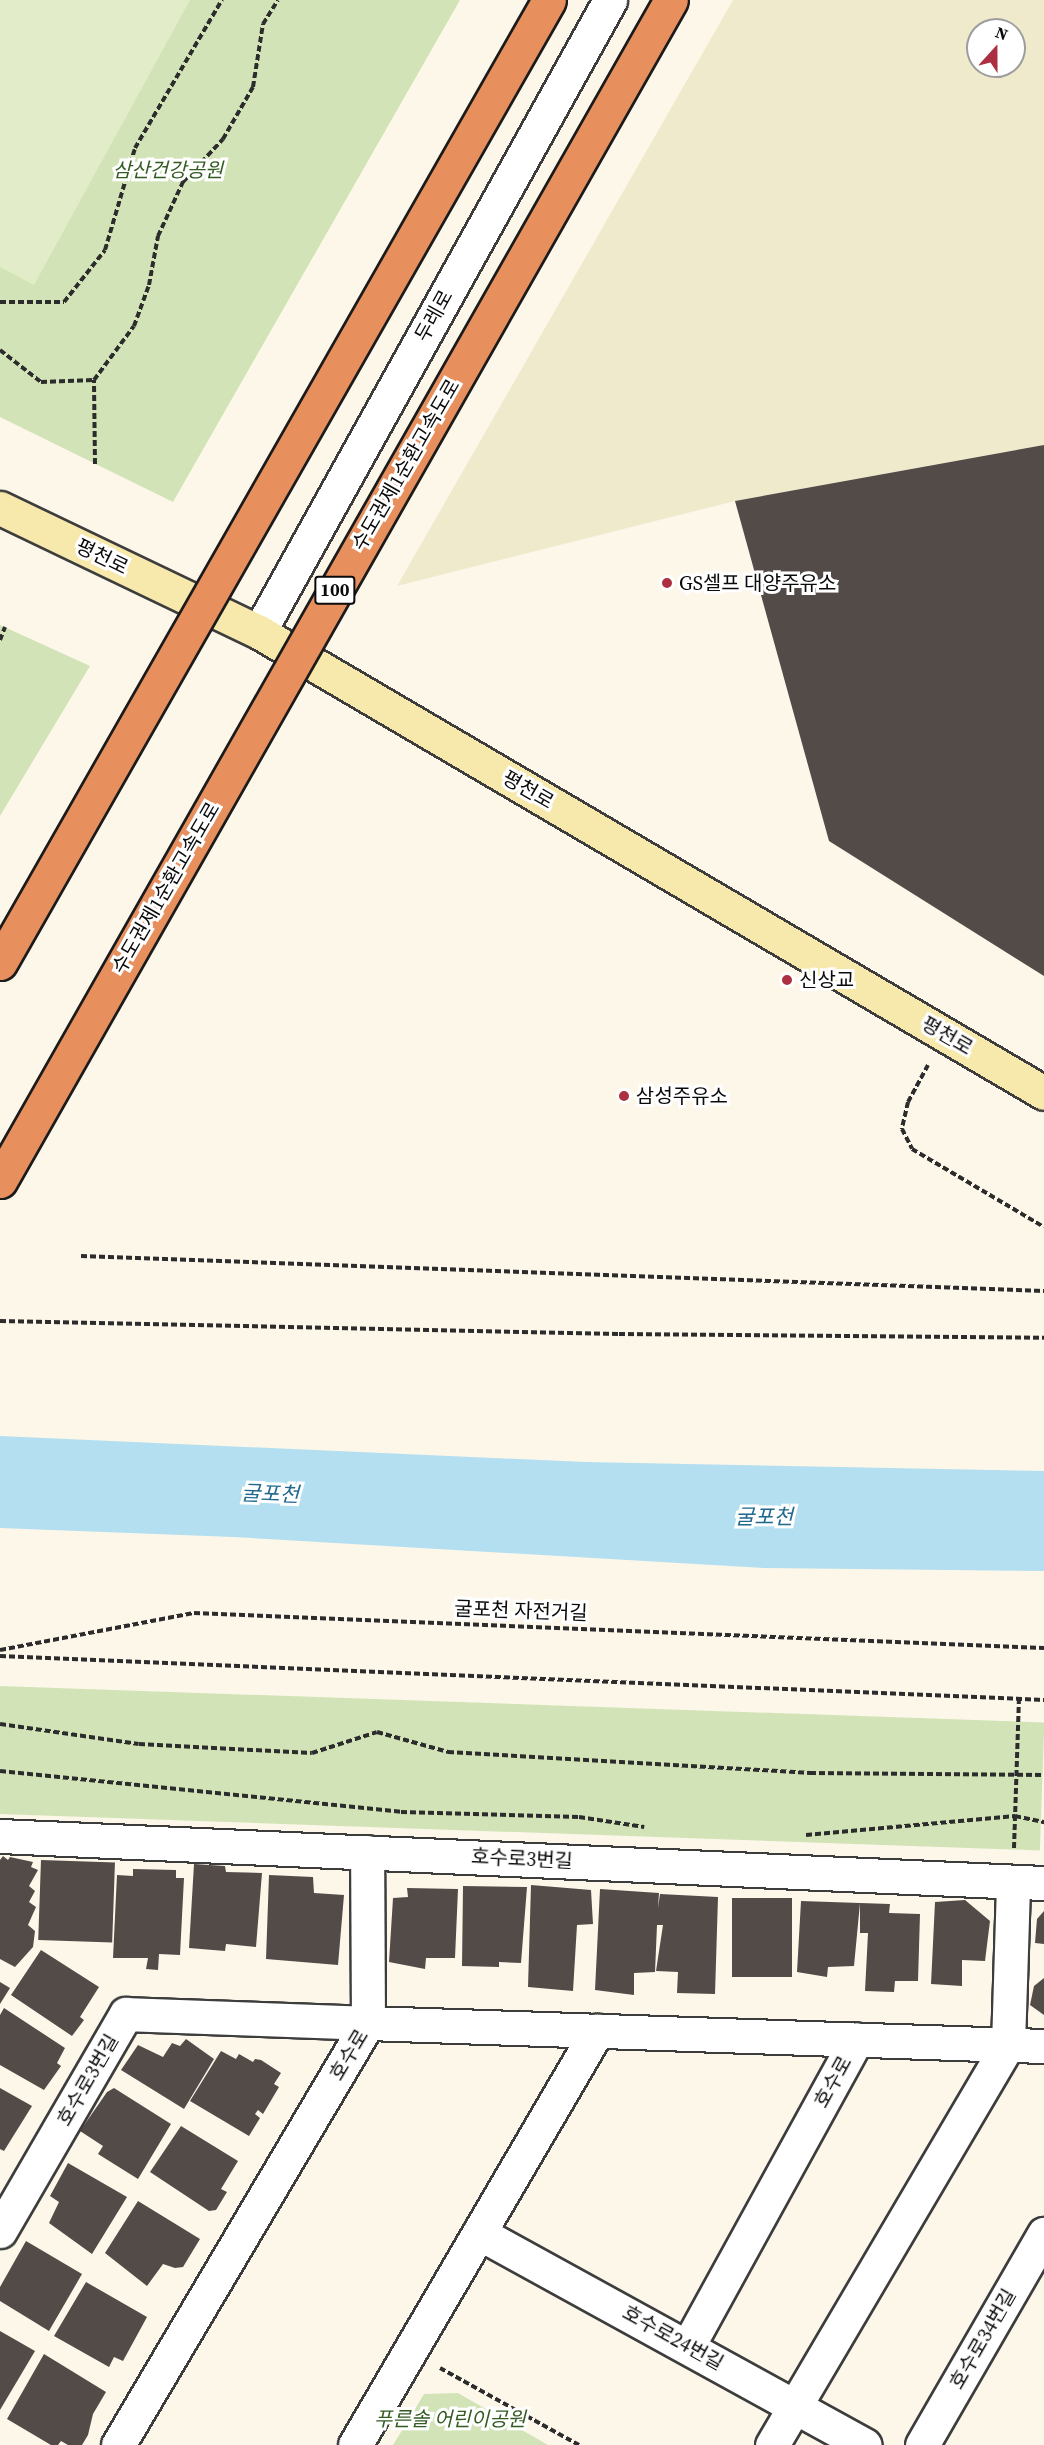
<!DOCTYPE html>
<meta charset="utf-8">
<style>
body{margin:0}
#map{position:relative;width:1044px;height:2445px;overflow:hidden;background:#fdf7ea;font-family:"Source Serif 4","Noto Sans KR",serif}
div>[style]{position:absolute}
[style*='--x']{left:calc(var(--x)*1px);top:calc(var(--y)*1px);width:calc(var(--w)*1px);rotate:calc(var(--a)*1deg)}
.farmland>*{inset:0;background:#f0eacd}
.green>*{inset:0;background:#d2e4b7;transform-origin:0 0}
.pitch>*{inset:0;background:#e3ecc8}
.water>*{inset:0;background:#b3dff0}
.building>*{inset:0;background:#524b48;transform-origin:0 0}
.path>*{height:4px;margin-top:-2px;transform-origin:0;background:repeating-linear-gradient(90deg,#2c2c2c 0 6px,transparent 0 9px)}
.roads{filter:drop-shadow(2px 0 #3d3d3d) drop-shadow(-2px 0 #3d3d3d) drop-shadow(0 2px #3d3d3d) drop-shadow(0 -2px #3d3d3d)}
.minor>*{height:33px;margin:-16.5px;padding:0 16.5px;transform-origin:16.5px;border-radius:16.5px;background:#fff}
.tertiary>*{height:33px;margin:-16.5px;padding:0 16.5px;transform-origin:16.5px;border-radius:16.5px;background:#fff}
.secondary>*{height:33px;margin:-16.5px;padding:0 16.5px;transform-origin:16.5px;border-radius:16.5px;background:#f7e8ab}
.bridges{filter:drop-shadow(2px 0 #1b1b1b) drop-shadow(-2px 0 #1b1b1b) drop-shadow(0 2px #1b1b1b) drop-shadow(0 -2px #1b1b1b)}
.motorway-bridge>*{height:33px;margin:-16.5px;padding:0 16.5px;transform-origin:16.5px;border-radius:16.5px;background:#e7905e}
.dots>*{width:16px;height:16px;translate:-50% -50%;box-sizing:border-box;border:3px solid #fff;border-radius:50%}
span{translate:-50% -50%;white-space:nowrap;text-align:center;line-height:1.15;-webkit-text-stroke:6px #fff;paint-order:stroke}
.shield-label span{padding:2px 4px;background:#fff;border:2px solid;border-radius:4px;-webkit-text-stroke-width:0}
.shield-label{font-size:18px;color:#0a0a0a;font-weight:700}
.park-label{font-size:20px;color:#335b22;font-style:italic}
.street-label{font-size:20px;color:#0a0a0a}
.poi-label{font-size:20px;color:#0a0a0a}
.left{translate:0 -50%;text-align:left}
.water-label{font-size:21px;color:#21698f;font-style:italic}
.north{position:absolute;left:966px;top:18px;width:60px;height:60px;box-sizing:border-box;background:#fff;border:2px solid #9d9d9d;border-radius:50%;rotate:21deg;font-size:16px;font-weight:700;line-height:24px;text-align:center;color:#0a0a0a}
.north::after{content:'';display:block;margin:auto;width:21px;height:27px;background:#ad3042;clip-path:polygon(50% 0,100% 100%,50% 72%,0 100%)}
</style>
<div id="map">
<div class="farmland">
<i style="clip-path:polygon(evenodd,733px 0,1044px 0,1044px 445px,735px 501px,397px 586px,733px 0,978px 30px,1014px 30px,1014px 66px,978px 66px,978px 30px)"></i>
</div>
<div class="green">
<i style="clip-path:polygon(0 0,460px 0,173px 502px,0 417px)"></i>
<i style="clip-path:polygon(0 625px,90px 666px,0 816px)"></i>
<i style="left:0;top:1686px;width:1045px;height:128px;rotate:2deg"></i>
<i style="clip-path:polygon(458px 2393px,548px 2445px,393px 2445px,424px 2394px)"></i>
</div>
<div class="pitch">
<i style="clip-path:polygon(0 0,190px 0,34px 285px,0 267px)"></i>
</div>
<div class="water">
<i style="clip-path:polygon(0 1436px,585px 1462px,1044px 1471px,1044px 1571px,764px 1568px,233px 1537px,0 1528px)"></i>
</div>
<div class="building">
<i style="clip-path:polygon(1044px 445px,1044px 976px,829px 841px,735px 501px)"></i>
<i style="clip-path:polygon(3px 1856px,8px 1860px,10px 1857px,33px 1862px,31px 1867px,38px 1870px,29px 1886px,35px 1891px,29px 1902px,36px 1907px,28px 1925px,35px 1931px,33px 1947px,15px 1967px,0 1959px,0 1860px)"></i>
<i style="left:41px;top:1860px;width:74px;height:80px;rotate:2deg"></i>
<i style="clip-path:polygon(194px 1864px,225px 1866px,226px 1872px,262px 1873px,256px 1947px,226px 1944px,225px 1951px,189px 1948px)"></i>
<i style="clip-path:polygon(133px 1869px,176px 1870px,176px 1878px,184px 1878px,180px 1955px,159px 1954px,158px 1970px,146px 1969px,148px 1958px,113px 1958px,117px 1875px,133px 1876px)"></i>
<i style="clip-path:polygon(269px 1875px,313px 1877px,314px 1893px,344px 1895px,338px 1965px,266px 1959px)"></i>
<i style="clip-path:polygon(531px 1885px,591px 1890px,593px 1924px,577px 1925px,573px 1991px,528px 1987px)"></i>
<i style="clip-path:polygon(463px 1886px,527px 1887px,521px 1963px,499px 1962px,499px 1967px,462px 1966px)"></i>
<i style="clip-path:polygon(407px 1888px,458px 1889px,455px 1958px,426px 1958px,425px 1969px,389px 1962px,393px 1898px,408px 1897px)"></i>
<i style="clip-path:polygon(600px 1889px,659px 1893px,658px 1908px,660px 1894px,718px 1897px,715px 1994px,677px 1993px,678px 1972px,656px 1971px,663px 1925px,657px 1925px,655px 1972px,634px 1973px,634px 1995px,595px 1990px)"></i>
<i style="left:732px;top:1898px;width:60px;height:79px"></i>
<i style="clip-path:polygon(965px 1900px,990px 1921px,985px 1961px,962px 1960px,962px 1986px,931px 1984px,935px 1902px)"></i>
<i style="clip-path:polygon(801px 1901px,860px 1903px,854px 1966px,828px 1967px,827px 1977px,797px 1972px)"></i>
<i style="clip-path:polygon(860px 1903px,890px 1904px,889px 1913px,920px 1914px,918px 1981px,895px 1981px,894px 1992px,865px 1991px,868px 1933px,860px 1933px)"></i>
<i style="clip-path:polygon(1044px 1911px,1044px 1944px,1035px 1943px,1037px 1919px)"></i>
<i style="clip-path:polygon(41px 1950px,99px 1987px,80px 2017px,84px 2020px,72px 2036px,11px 1995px)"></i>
<i style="clip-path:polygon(1044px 1978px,1044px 2015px,1030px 2005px,1034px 1986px)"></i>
<i style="clip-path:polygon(0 1982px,10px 1988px,0 2004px)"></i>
<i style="clip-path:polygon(4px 2008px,65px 2048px,57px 2063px,61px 2066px,44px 2090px,0 2065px,0 2015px)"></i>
<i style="clip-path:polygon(186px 2039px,214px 2059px,184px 2109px,121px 2070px,138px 2045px,163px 2057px,172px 2043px,180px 2046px)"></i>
<i style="clip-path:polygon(221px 2051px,236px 2059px,239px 2054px,253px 2062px,255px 2059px,261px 2060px,281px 2073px,274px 2084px,279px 2087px,263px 2114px,258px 2110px,255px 2114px,260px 2118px,249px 2136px,190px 2101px)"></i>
<i style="clip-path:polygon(0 2088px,32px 2106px,4px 2151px,0 2149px)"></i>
<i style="clip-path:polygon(114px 2088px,171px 2124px,138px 2179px,98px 2154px,103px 2146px,80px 2131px,107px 2092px)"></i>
<i style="clip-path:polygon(181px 2126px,238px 2161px,221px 2189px,227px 2192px,216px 2210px,209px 2211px,150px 2172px)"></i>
<i style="clip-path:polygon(68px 2163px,127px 2197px,92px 2254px,49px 2223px,59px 2202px,50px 2196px)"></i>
<i style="clip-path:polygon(138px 2201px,200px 2239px,183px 2267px,175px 2268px,163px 2264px,147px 2286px,105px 2253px)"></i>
<i style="clip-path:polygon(26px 2241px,82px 2274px,49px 2331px,0 2301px,0 2287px)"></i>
<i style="clip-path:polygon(86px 2282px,147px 2317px,123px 2361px,114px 2357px,109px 2367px,54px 2336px)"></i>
<i style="clip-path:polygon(0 2331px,35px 2351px,0 2410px)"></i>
<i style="clip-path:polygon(44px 2354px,106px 2392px,93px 2414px,88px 2435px,82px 2445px,68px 2445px,61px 2441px,58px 2445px,51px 2445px,7px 2419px)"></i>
</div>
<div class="path">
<i style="--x:0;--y:302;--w:64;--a:0"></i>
<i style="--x:64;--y:302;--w:66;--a:-51.7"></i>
<i style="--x:105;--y:250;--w:106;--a:-73.6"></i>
<i style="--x:135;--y:148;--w:172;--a:-59.6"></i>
<i style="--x:0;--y:350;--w:52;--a:38"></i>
<i style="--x:41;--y:382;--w:53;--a:-2.2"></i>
<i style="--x:95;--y:464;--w:84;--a:-90.7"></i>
<i style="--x:94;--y:380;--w:67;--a:-53.5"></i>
<i style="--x:134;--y:326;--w:44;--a:-69.9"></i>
<i style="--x:149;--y:285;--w:50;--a:-79.6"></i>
<i style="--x:158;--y:236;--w:60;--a:-65.2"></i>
<i style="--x:183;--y:182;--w:59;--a:-47.1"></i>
<i style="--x:223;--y:139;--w:60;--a:-60"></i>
<i style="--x:253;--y:87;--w:64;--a:-81"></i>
<i style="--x:263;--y:24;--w:28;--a:-58"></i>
<i style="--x:0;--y:640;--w:14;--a:-69"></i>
<i style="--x:928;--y:1065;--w:42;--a:118.4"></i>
<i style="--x:908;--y:1102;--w:28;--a:103"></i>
<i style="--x:902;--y:1129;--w:22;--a:63"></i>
<i style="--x:912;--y:1149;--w:153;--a:30.6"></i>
<i style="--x:81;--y:1256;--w:964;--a:2.08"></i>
<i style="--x:0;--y:1321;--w:619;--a:1.2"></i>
<i style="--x:619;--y:1334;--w:425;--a:0.5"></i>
<i style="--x:0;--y:1650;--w:197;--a:-10.8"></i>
<i style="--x:194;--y:1613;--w:851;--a:2.36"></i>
<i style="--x:0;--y:1656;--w:1045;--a:2.41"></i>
<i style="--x:0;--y:1724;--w:140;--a:8.2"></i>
<i style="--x:139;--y:1744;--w:173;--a:3"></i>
<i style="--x:312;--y:1753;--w:68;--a:-17.9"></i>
<i style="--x:377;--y:1732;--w:74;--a:15.7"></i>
<i style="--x:448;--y:1752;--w:363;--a:3.3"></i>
<i style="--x:810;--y:1773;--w:234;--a:0.5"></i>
<i style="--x:0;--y:1771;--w:403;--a:5.8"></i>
<i style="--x:401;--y:1812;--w:178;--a:1.6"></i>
<i style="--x:579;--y:1817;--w:66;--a:8.7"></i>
<i style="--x:806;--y:1835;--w:210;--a:-5.2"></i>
<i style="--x:1015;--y:1816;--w:30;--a:12"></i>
<i style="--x:1014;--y:1848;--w:149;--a:-88.1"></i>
<i style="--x:440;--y:2368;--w:159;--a:29"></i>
</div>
<div class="roads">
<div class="minor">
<i style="--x:0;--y:1836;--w:1045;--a:2.58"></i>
<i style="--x:0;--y:2231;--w:251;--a:-59.9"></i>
<i style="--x:126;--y:2014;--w:242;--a:2.1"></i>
<i style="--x:368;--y:2023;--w:171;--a:-90.3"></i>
<i style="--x:479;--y:2233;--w:440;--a:28.8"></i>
<i style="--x:688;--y:2346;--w:350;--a:-61.2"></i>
<i style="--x:118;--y:2445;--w:490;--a:-59.4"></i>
<i style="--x:368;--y:2023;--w:676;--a:1.95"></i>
<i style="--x:355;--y:2445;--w:480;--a:-59.7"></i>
<i style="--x:772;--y:2445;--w:464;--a:-59.5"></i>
<i style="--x:1008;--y:2045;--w:163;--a:-88.2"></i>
<i style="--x:922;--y:2445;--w:244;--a:-60"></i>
</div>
<div class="tertiary">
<i style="--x:259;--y:632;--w:723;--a:-60.95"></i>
</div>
<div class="secondary">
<i style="--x:0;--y:508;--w:287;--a:25.6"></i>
<i style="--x:259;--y:632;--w:910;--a:30.42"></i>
</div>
</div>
<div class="bridges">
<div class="motorway-bridge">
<i style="--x:0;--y:963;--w:1108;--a:-60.31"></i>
<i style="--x:0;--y:1181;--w:1358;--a:-60.4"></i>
</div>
</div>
<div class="dots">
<i style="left:667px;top:583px;background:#ad3042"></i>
<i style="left:787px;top:980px;background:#ad3042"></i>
<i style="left:624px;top:1096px;background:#ad3042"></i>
</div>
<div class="shield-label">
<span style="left:335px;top:590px">100</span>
</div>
<div class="park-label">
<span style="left:168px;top:170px">삼산건강공원</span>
<span style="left:450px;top:2419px">푸른솔 어린이공원</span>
</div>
<div class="street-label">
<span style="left:434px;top:316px;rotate:-61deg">두레로</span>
<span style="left:406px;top:465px;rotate:-60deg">수도권제1순환고속도로</span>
<span style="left:102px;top:557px;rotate:26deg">평천로</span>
<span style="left:528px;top:790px;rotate:30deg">평천로</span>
<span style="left:166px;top:888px;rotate:-60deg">수도권제1순환고속도로</span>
<span style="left:947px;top:1036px;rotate:30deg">평천로</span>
<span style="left:521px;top:1611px;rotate:2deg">굴포천 자전거길</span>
<span style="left:522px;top:1859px;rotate:3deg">호수로3번길</span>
<span style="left:349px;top:2055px;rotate:-59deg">호수로</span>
<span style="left:88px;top:2080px;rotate:-60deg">호수로3번길</span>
<span style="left:833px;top:2082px;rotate:-61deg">호수로</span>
<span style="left:673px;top:2338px;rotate:29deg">호수로24번길</span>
<span style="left:983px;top:2339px;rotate:-60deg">호수로34번길</span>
</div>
<div class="poi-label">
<span class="left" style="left:679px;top:583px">GS셀프 대양주유소</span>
<span class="left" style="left:799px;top:980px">신상교</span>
<span class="left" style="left:636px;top:1096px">삼성주유소</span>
</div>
<div class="water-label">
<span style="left:270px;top:1494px;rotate:2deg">굴포천</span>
<span style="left:764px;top:1517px">굴포천</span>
</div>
<div class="north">N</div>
</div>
